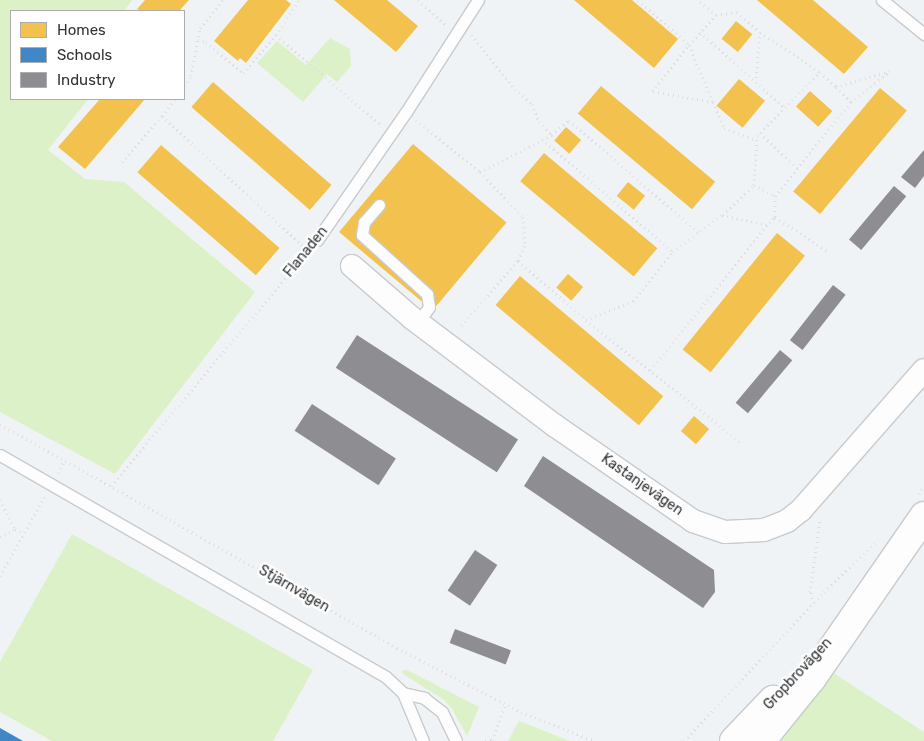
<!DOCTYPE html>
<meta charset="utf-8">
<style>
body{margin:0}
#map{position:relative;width:924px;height:741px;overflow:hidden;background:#f0f3f5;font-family:Rubik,sans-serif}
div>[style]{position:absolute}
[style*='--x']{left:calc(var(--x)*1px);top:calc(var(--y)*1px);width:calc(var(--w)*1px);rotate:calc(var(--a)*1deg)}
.green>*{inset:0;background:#dcf1c7}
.homes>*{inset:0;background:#f2c14e;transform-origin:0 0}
.schools>*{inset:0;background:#3f88c5}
.industry>*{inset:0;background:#8d8d92;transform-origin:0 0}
.path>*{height:3px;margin-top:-1.5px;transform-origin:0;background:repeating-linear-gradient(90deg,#dddedf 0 1px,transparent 0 5px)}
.roads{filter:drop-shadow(1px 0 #c8cbcd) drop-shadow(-1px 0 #c8cbcd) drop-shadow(0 1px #c8cbcd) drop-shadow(0 -1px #c8cbcd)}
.service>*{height:11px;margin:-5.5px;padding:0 5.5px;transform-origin:5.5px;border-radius:5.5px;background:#fdfdfe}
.minor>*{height:22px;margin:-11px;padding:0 11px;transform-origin:11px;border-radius:11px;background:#fdfdfe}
.tertiary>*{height:28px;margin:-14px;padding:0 14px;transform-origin:14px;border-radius:14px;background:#fdfdfe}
span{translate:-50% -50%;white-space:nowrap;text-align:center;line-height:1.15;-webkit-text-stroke:5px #fff;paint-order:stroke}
.street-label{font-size:14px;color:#313335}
.legend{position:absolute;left:10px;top:10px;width:175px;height:90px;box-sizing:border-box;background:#fff;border:1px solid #adadae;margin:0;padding:6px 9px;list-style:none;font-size:15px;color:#313335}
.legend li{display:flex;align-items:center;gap:10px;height:25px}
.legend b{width:25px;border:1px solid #adadae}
</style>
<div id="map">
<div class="green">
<i style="clip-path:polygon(0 0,132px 0,124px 11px,11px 11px,11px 99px,88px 99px,48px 150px,85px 179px,124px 182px,255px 292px,115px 474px,0 412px)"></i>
<i style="clip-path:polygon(330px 38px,350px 49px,351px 66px,337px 82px,327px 74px,303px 102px,257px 63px,277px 41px,306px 65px)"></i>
<i style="clip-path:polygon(72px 534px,313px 670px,273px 741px,52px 741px,0 712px,0 662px)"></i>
<i style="clip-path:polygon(407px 670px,479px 707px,467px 736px,452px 709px,444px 700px,403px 674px,402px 671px)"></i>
<i style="clip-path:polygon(832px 672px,924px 732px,924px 741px,777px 741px)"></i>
<i style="clip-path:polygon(519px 721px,570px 741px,508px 741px)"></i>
</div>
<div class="homes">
<i style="clip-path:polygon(145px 0,189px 0,179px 11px,141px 11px,137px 9px)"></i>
<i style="clip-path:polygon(248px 0,286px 0,291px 4px,246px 63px,240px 58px,238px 61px,214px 41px)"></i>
<i style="clip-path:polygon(334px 0,387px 0,418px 26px,396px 52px)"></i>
<i style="clip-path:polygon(574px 0,632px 0,678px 39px,654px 68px)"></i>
<i style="clip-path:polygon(757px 0,813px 0,868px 47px,844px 74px)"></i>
<i style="left:736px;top:21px;width:21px;height:23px;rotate:39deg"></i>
<i style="left:739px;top:79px;width:34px;height:35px;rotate:40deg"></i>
<i style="left:213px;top:82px;width:157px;height:33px;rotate:41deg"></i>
<i style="left:601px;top:86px;width:149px;height:36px;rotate:40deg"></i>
<i style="left:880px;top:88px;width:35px;height:135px;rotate:40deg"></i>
<i style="left:810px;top:91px;width:30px;height:21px;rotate:42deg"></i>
<i style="clip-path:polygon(100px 99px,145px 99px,85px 169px,58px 147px)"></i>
<i style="left:566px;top:127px;width:20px;height:18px;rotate:41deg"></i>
<i style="left:413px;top:144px;width:122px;height:115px;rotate:40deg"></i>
<i style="left:161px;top:145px;width:157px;height:36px;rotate:41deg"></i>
<i style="left:544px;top:153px;width:148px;height:37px;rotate:40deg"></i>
<i style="left:628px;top:182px;width:22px;height:18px;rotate:39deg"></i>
<i style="left:777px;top:233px;width:36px;height:150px;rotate:39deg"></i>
<i style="left:568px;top:274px;width:20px;height:18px;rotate:41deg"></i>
<i style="left:520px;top:276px;width:187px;height:38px;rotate:40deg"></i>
<i style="left:694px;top:416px;width:20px;height:20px;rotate:41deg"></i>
</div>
<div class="schools">
<i style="clip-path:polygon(0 728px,23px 741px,0 741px)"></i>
</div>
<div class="industry">
<i style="clip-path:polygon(924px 150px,924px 176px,915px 188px,901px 177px)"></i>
<i style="left:894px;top:186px;width:16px;height:70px;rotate:40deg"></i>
<i style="left:833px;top:285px;width:16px;height:70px;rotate:38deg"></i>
<i style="left:357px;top:335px;width:192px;height:39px;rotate:33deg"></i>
<i style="left:780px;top:350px;width:16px;height:69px;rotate:40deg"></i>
<i style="left:312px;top:404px;width:100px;height:32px;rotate:33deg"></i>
<i style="clip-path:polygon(543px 456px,714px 570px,715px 592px,703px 608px,524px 486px)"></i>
<i style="left:475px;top:550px;width:27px;height:49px;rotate:34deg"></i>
<i style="left:455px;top:629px;width:60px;height:15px;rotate:21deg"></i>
</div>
<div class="path">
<i style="--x:418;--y:0;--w:38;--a:42"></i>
<i style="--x:638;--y:0;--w:68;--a:41.4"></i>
<i style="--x:689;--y:45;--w:40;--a:-48"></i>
<i style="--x:716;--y:15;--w:24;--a:-142"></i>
<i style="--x:716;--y:15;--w:21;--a:-8"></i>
<i style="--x:737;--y:12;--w:30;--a:41"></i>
<i style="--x:760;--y:32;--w:48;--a:94.8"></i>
<i style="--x:700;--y:32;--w:114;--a:41.8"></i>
<i style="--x:760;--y:32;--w:72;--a:33.7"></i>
<i style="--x:276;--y:35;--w:42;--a:-56.7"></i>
<i style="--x:471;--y:35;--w:70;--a:50.8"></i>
<i style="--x:515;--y:89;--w:23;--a:41"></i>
<i style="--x:532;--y:104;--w:19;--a:69"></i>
<i style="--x:539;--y:122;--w:18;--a:45"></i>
<i style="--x:552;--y:135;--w:81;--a:152.8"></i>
<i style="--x:198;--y:40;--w:8;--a:14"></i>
<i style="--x:206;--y:42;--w:48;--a:40"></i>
<i style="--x:243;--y:73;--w:50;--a:-49"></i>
<i style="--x:276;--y:35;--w:138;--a:40.6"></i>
<i style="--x:184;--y:86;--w:12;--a:-55"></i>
<i style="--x:191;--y:76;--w:49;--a:-79.4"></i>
<i style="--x:200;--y:28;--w:36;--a:-51"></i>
<i style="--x:836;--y:87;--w:21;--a:45"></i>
<i style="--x:851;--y:102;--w:48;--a:-38.3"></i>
<i style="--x:713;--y:102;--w:62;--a:-169.8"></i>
<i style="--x:652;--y:91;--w:59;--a:-51.2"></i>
<i style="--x:689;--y:45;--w:62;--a:67.2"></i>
<i style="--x:713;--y:102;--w:28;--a:67"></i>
<i style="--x:724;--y:128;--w:35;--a:20"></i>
<i style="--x:162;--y:116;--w:21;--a:-53"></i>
<i style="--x:416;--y:120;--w:82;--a:39.1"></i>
<i style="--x:480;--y:172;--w:62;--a:46.3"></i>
<i style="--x:523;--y:217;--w:29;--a:86"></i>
<i style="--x:525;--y:246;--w:17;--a:115"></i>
<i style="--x:518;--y:261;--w:89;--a:131.4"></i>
<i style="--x:760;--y:133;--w:52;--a:43.5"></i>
<i style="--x:552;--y:135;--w:23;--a:-41"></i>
<i style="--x:569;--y:120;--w:172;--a:41"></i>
<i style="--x:542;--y:139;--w:173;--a:40.8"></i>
<i style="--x:122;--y:162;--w:61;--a:-49"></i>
<i style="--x:162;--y:116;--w:193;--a:42.7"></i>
<i style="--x:754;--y:185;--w:49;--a:-86.5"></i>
<i style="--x:757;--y:136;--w:90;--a:-45.5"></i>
<i style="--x:820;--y:72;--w:22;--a:43"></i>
<i style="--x:836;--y:87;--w:59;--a:-16.9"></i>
<i style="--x:775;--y:196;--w:121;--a:-51"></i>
<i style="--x:723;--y:215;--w:43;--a:-44.1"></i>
<i style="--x:754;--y:185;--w:24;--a:28"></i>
<i style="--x:775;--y:196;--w:21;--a:90"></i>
<i style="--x:766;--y:226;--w:13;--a:-45"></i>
<i style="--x:775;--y:217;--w:64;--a:32.9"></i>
<i style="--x:518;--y:261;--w:90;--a:40.9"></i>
<i style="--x:586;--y:320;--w:51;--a:-22"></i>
<i style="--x:633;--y:301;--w:63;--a:-50.8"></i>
<i style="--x:673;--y:252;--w:61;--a:-37.1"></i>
<i style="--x:722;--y:215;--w:46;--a:12.5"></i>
<i style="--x:767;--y:225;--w:187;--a:128.7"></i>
<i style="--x:586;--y:320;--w:196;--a:38.4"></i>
<i style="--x:0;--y:424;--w:456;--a:29.4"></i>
<i style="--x:397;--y:648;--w:140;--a:27.3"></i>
<i style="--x:521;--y:712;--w:79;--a:21.4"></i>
<i style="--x:58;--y:473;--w:13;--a:-63"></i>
<i style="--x:111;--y:486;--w:307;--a:-50"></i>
<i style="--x:919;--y:494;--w:9;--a:-58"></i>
<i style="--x:0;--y:500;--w:33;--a:63"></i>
<i style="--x:0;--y:537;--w:17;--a:-28"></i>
<i style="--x:15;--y:529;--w:10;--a:24"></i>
<i style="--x:0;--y:576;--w:92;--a:-60.6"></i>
<i style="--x:814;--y:603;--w:12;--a:-110"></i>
<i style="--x:810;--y:592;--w:74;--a:-82.2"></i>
<i style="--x:485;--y:741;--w:7;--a:-8"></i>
<i style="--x:492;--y:740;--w:39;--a:-69"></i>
<i style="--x:684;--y:741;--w:204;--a:-46.8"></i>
<i style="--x:824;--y:592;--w:75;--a:-43.9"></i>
</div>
<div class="roads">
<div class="service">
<i style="--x:882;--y:0;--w:54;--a:39"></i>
<i style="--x:379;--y:205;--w:23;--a:131"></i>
<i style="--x:364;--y:222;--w:13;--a:99"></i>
<i style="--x:362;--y:235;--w:88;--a:42.2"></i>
<i style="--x:427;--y:294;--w:13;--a:81"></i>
<i style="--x:429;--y:307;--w:19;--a:126"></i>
<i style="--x:317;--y:240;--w:156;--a:-55.2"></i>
<i style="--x:406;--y:112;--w:133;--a:-57.3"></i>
<i style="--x:0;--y:455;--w:445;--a:29.9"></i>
<i style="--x:386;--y:677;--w:23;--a:43"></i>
<i style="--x:403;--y:693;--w:52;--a:67.4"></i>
<i style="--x:403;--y:693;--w:22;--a:13"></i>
<i style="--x:424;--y:698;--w:23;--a:38"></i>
<i style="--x:442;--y:712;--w:32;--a:64"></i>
</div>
<div class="minor">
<i style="--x:352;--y:266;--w:79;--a:40.9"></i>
<i style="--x:412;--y:318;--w:178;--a:37"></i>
<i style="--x:554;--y:425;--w:169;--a:34.6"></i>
<i style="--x:693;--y:521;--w:34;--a:19"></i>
<i style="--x:725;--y:532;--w:39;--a:-3"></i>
<i style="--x:764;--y:530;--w:25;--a:-21"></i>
<i style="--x:787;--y:521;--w:18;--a:-38"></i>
<i style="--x:801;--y:510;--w:186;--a:-48.7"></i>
</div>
<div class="tertiary">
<i style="--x:734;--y:741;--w:57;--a:-46.4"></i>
<i style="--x:761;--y:741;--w:81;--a:-51"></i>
<i style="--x:812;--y:678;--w:197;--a:-55.3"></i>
</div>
</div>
<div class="street-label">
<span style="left:306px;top:252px;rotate:-51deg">Flanaden</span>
<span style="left:642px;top:485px;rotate:35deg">Kastanjevägen</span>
<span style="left:294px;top:589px;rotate:30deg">Stjärnvägen</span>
<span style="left:798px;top:674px;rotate:-47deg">Gropbrovägen</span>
</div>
<ul class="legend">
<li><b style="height:14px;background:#f2c14e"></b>Homes</li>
<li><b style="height:14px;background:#3f88c5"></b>Schools</li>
<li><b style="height:14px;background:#8d8d92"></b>Industry</li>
</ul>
</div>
